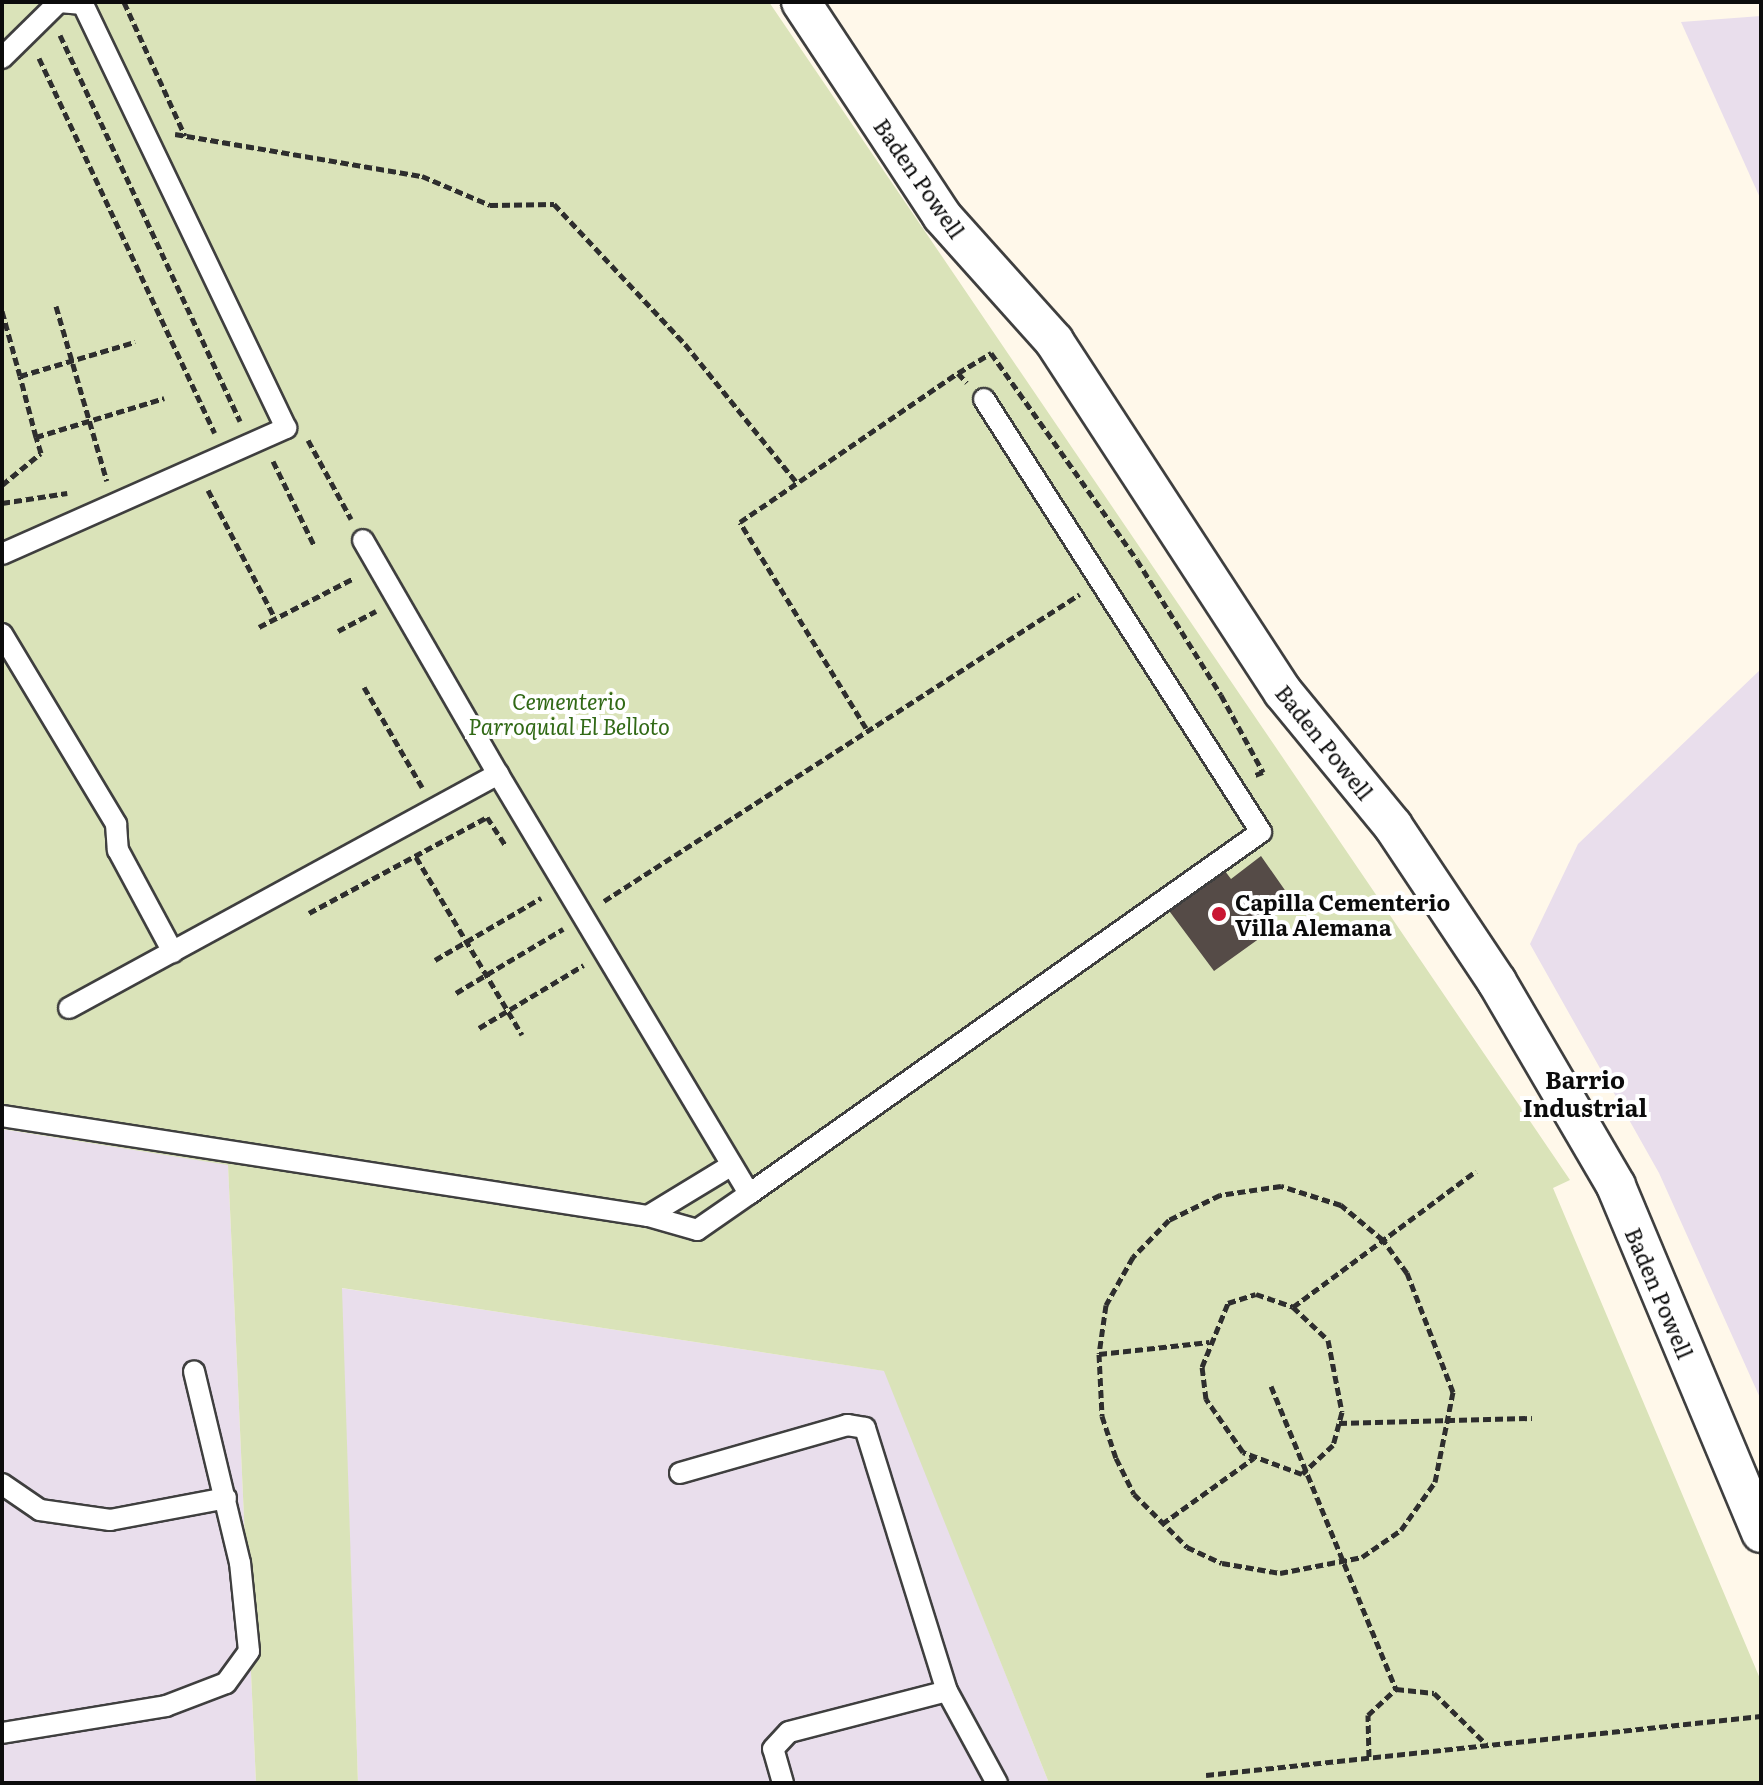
<!DOCTYPE html>
<style>
body{margin:0}
#map{position:relative;width:1763px;height:1785px;overflow:hidden;background:#fff8ea;font-family:Literata,serif}
div>[style]{position:absolute}
[style*='--x']{left:calc(var(--x)*1px);top:calc(var(--y)*1px);width:calc(var(--w)*1px);rotate:calc(var(--a)*1deg)}
.industrial>*{inset:0;background:#e9deec}
.cemetery>*{inset:0;background:#dae3b9}
.building>*{inset:0;background:#554b47}
.path>*{height:5px;margin-top:-2.5px;transform-origin:0;background:repeating-linear-gradient(90deg,#2e2e2e 0 8px,transparent 0 12px)}
.roads{filter:drop-shadow(2px 0 #3f3f3f) drop-shadow(-2px 0 #3f3f3f) drop-shadow(0 2px #3f3f3f) drop-shadow(0 -2px #3f3f3f)}
.service>*{height:20px;margin:-10px;padding:0 10px;transform-origin:10px;border-radius:10px;background:#fff}
.minor>*{height:38px;margin:-19px;padding:0 19px;transform-origin:19px;border-radius:19px;background:#fff}
.dots>*{width:22px;height:22px;translate:-50% -50%;box-sizing:border-box;border:4px solid #fff;border-radius:50%}
span{translate:-50% -50%;white-space:nowrap;text-align:center;line-height:1.15;-webkit-text-stroke:8px #fff;paint-order:stroke}
.street-label{font-size:22px;color:#0c0c0c}
.park-label{font-size:22px;color:#316916;font-style:italic}
.poi-label{font-size:22px;color:#0c0c0c;font-weight:700}
.left{translate:0 -50%;text-align:left}
.neighbourhood-label{font-size:24px;color:#0c0c0c;font-weight:700}
.frame{position:absolute;inset:0;border:4px solid #0c0c0c;pointer-events:none}
</style>
<div id="map">
<div class="industrial">
<i style="clip-path:polygon(1761px 16px,1761px 200px,1681px 22px)"></i>
<i style="clip-path:polygon(1761px 669px,1761px 1400px,1659px 1173px,1530px 944px,1578px 844px)"></i>
<i style="clip-path:polygon(2px 1129px,228px 1164px,256px 1783px,2px 1783px)"></i>
<i style="clip-path:polygon(341px 1288px,885px 1371px,1049px 1783px,358px 1783px)"></i>
</div>
<div class="cemetery">
<i style="clip-path:polygon(2px 2px,769px 2px,1570px 1180px,1553px 1188px,1761px 1681px,1761px 1783px,1049px 1783px,884px 1371px,342px 1288px,358px 1783px,256px 1783px,228px 1165px,2px 1129px)"></i>
</div>
<div class="building">
<i style="clip-path:polygon(1261px 856px,1289px 896px,1257px 920px,1267px 933px,1214px 971px,1167px 908px,1222px 867px,1231px 879px)"></i>
</div>
<div class="path">
<i style="--x:124;--y:2;--w:147;--a:65.5"></i>
<i style="--x:60;--y:35;--w:426;--a:65"></i>
<i style="--x:39;--y:58;--w:414;--a:64.9"></i>
<i style="--x:175;--y:134;--w:251;--a:9.7"></i>
<i style="--x:422;--y:176;--w:74;--a:23.1"></i>
<i style="--x:490;--y:205;--w:64;--a:-0.9"></i>
<i style="--x:554;--y:204;--w:192;--a:46.9"></i>
<i style="--x:685;--y:344;--w:179;--a:51.1"></i>
<i style="--x:56;--y:306;--w:182;--a:73.8"></i>
<i style="--x:2;--y:311;--w:67;--a:74.5"></i>
<i style="--x:958;--y:373;--w:39;--a:-31"></i>
<i style="--x:991;--y:353;--w:253;--a:54.8"></i>
<i style="--x:1137;--y:560;--w:159;--a:58.1"></i>
<i style="--x:1221;--y:695;--w:88;--a:61.4"></i>
<i style="--x:1263;--y:772;--w:9;--a:159"></i>
<i style="--x:36;--y:437;--w:63;--a:-104.7"></i>
<i style="--x:20;--y:376;--w:120;--a:-16.5"></i>
<i style="--x:308;--y:440;--w:90;--a:61.4"></i>
<i style="--x:273;--y:461;--w:93;--a:64"></i>
<i style="--x:2;--y:485;--w:50;--a:-39.4"></i>
<i style="--x:41;--y:453;--w:17;--a:-107"></i>
<i style="--x:36;--y:437;--w:134;--a:-16.9"></i>
<i style="--x:208;--y:490;--w:144;--a:62.4"></i>
<i style="--x:2;--y:503;--w:66;--a:-8.7"></i>
<i style="--x:259;--y:627;--w:107;--a:-27.3"></i>
<i style="--x:338;--y:631;--w:43;--a:-27.8"></i>
<i style="--x:364;--y:687;--w:116;--a:59.9"></i>
<i style="--x:866;--y:728;--w:241;--a:-121.5"></i>
<i style="--x:740;--y:522;--w:264;--a:-34.4"></i>
<i style="--x:958;--y:373;--w:13;--a:48"></i>
<i style="--x:416;--y:857;--w:207;--a:59.2"></i>
<i style="--x:604;--y:901;--w:566;--a:-32.82"></i>
<i style="--x:309;--y:913;--w:202;--a:-28.3"></i>
<i style="--x:487;--y:817;--w:33;--a:57"></i>
<i style="--x:435;--y:960;--w:123;--a:-30.3"></i>
<i style="--x:456;--y:993;--w:125;--a:-30.9"></i>
<i style="--x:479;--y:1028;--w:122;--a:-31"></i>
<i style="--x:1293;--y:1307;--w:48;--a:43.3"></i>
<i style="--x:1328;--y:1340;--w:73;--a:79"></i>
<i style="--x:1342;--y:1412;--w:34;--a:105"></i>
<i style="--x:1333;--y:1445;--w:42;--a:136.9"></i>
<i style="--x:1302;--y:1474;--w:63;--a:-159.6"></i>
<i style="--x:1243;--y:1452;--w:65;--a:-124.9"></i>
<i style="--x:1206;--y:1399;--w:32;--a:-97"></i>
<i style="--x:1202;--y:1367;--w:69;--a:-67.9"></i>
<i style="--x:1228;--y:1303;--w:29;--a:-18"></i>
<i style="--x:1256;--y:1294;--w:39;--a:19"></i>
<i style="--x:1293;--y:1307;--w:228;--a:-36.6"></i>
<i style="--x:1099;--y:1354;--w:62;--a:87.2"></i>
<i style="--x:1102;--y:1416;--w:44;--a:71.6"></i>
<i style="--x:1116;--y:1458;--w:40;--a:63.4"></i>
<i style="--x:1134;--y:1494;--w:75;--a:45"></i>
<i style="--x:1187;--y:1547;--w:38;--a:25"></i>
<i style="--x:1222;--y:1563;--w:59;--a:9.8"></i>
<i style="--x:1280;--y:1573;--w:84;--a:-11"></i>
<i style="--x:1362;--y:1557;--w:47;--a:-34.7"></i>
<i style="--x:1401;--y:1530;--w:59;--a:-54.7"></i>
<i style="--x:1435;--y:1482;--w:92;--a:-78.7"></i>
<i style="--x:1453;--y:1392;--w:128;--a:-111.1"></i>
<i style="--x:1407;--y:1273;--w:41;--a:-126"></i>
<i style="--x:1383;--y:1240;--w:55;--a:-140.2"></i>
<i style="--x:1341;--y:1205;--w:63;--a:-162.4"></i>
<i style="--x:1281;--y:1186;--w:62;--a:171.6"></i>
<i style="--x:1220;--y:1195;--w:57;--a:153.9"></i>
<i style="--x:1169;--y:1220;--w:52;--a:134.2"></i>
<i style="--x:1133;--y:1257;--w:55;--a:119.4"></i>
<i style="--x:1106;--y:1305;--w:49;--a:98.1"></i>
<i style="--x:1099;--y:1354;--w:111;--a:-6.2"></i>
<i style="--x:1271;--y:1386;--w:328;--a:67.6"></i>
<i style="--x:1339;--y:1423;--w:193;--a:-1.5"></i>
<i style="--x:1162;--y:1524;--w:113;--a:-35.7"></i>
<i style="--x:1369;--y:1757;--w:42;--a:-91.4"></i>
<i style="--x:1368;--y:1715;--w:38;--a:-43"></i>
<i style="--x:1396;--y:1689;--w:38;--a:6"></i>
<i style="--x:1434;--y:1693;--w:73;--a:44.4"></i>
<i style="--x:1206;--y:1775;--w:558;--a:-6.07"></i>
</div>
<div class="roads">
<div class="service">
<i style="--x:2;--y:58;--w:80;--a:-44.5"></i>
<i style="--x:2;--y:554;--w:311;--a:-23.9"></i>
<i style="--x:286;--y:428;--w:470;--a:-115.6"></i>
<i style="--x:83;--y:4;--w:21;--a:-175"></i>
<i style="--x:2;--y:634;--w:222;--a:59"></i>
<i style="--x:116;--y:824;--w:26;--a:86"></i>
<i style="--x:118;--y:850;--w:116;--a:61.7"></i>
<i style="--x:498;--y:774;--w:489;--a:59.1"></i>
<i style="--x:749;--y:1194;--w:627;--a:-35.26"></i>
<i style="--x:1261;--y:832;--w:514;--a:-122.61"></i>
<i style="--x:69;--y:1008;--w:489;--a:-28.6"></i>
<i style="--x:498;--y:774;--w:270;--a:-120"></i>
<i style="--x:2;--y:1116;--w:654;--a:8.8"></i>
<i style="--x:648;--y:1216;--w:98;--a:-31.3"></i>
<i style="--x:648;--y:1216;--w:51;--a:15.9"></i>
<i style="--x:697;--y:1230;--w:63;--a:-34.7"></i>
<i style="--x:680;--y:1473;--w:174;--a:-16"></i>
<i style="--x:847;--y:1425;--w:18;--a:9"></i>
<i style="--x:865;--y:1428;--w:275;--a:72.7"></i>
<i style="--x:947;--y:1691;--w:105;--a:61.5"></i>
<i style="--x:2;--y:1484;--w:46;--a:34.4"></i>
<i style="--x:40;--y:1510;--w:71;--a:8.1"></i>
<i style="--x:110;--y:1520;--w:118;--a:-10.7"></i>
<i style="--x:2;--y:1733;--w:166;--a:-9.3"></i>
<i style="--x:166;--y:1706;--w:64;--a:-21"></i>
<i style="--x:226;--y:1683;--w:39;--a:-54"></i>
<i style="--x:249;--y:1651;--w:88;--a:-95.8"></i>
<i style="--x:240;--y:1563;--w:197;--a:-103.5"></i>
<i style="--x:783;--y:1783;--w:35;--a:-106"></i>
<i style="--x:773;--y:1749;--w:23;--a:-47"></i>
<i style="--x:789;--y:1732;--w:163;--a:-14.5"></i>
</div>
<div class="minor">
<i style="--x:801;--y:2;--w:256;--a:56.6"></i>
<i style="--x:942;--y:216;--w:168;--a:48.1"></i>
<i style="--x:1054;--y:341;--w:419;--a:56.9"></i>
<i style="--x:1283;--y:692;--w:173;--a:50.6"></i>
<i style="--x:1393;--y:826;--w:187;--a:56.3"></i>
<i style="--x:1497;--y:982;--w:236;--a:59.7"></i>
<i style="--x:1616;--y:1186;--w:376;--a:67.3"></i>
</div>
</div>
<div class="dots">
<i style="left:1219px;top:914px;background:#c91633"></i>
</div>
<div class="street-label">
<span style="left:920px;top:178px;rotate:55deg">Baden Powell</span>
<span style="left:1325px;top:742px;rotate:51deg">Baden Powell</span>
<span style="left:1660px;top:1293px;rotate:67deg">Baden Powell</span>
</div>
<div class="park-label">
<span style="left:569px;top:713px">Cementerio<br>Parroquial El Belloto</span>
</div>
<div class="poi-label">
<span class="left" style="left:1235px;top:914px">Capilla Cementerio<br>Villa Alemana</span>
</div>
<div class="neighbourhood-label">
<span style="left:1585px;top:1093px">Barrio<br>Industrial</span>
</div>
<div class="frame"></div>
</div>
